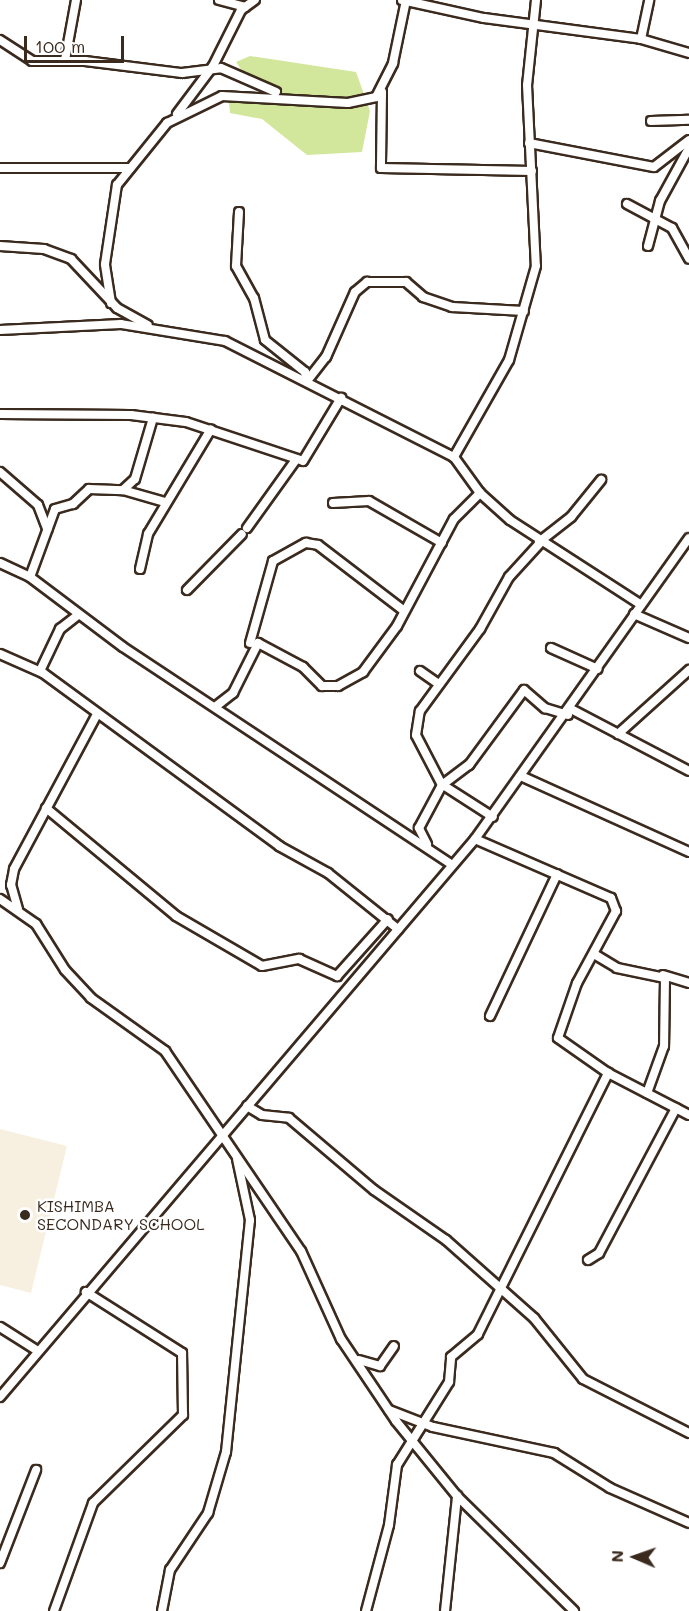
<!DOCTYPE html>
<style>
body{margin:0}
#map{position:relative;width:689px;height:1611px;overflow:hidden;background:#fff;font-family:Mali,sans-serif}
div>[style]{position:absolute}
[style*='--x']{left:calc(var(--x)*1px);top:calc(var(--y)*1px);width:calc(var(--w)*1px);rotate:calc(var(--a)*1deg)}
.built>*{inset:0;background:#f7f0e1}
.green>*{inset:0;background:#d3e79c}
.roads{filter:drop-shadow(2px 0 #3b2a1e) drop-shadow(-2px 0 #3b2a1e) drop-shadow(0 2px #3b2a1e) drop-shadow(0 -2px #3b2a1e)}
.minor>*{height:8px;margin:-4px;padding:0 4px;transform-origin:4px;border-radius:4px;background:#fff}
.dots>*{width:16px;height:16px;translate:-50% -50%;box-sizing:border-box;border:3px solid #fff;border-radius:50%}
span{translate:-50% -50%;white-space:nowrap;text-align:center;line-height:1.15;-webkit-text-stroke:5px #fff;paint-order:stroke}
.poi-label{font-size:16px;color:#3b2a1e}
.left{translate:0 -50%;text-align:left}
.north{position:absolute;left:605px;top:1527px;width:60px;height:60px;-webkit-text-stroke:4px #fff;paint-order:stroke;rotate:272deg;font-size:16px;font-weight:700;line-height:24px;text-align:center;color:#3b2a1e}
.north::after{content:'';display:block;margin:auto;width:21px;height:27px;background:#3b2a1e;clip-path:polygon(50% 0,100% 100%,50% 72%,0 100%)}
.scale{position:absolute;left:24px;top:36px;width:100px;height:27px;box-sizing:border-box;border:3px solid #3b2a1e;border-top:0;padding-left:8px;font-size:18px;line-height:21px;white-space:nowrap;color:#3b2a1e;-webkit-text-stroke:4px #fff;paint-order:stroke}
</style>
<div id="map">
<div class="built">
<i style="clip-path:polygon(0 1129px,67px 1146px,31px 1293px,0 1285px)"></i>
</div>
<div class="green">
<i style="clip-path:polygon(250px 56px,356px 72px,370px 111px,362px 152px,307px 155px,262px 119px,230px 113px,228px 93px,277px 92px,244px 74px,236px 62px)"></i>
</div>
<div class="roads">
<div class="minor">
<i style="--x:219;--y:0;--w:27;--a:15"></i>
<i style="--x:402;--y:0;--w:84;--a:12.4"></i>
<i style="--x:484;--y:18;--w:158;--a:7.6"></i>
<i style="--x:641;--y:39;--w:50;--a:16.3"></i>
<i style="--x:536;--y:0;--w:85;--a:96"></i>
<i style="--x:527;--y:85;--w:181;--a:87.2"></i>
<i style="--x:536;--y:266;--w:98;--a:106"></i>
<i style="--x:509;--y:360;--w:112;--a:119.6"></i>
<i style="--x:454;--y:457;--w:44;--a:54.2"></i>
<i style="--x:480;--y:493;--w:40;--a:42"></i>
<i style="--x:510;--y:520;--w:155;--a:32.9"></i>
<i style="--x:641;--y:39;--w:40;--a:-78"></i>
<i style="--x:0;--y:40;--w:38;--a:33"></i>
<i style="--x:32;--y:61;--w:53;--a:0"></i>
<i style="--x:85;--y:61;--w:98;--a:7.1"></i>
<i style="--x:182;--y:73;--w:39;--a:-7"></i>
<i style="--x:221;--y:68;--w:60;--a:23.6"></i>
<i style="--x:65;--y:60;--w:61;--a:-79.6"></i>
<i style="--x:382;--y:92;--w:76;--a:90.8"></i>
<i style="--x:381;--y:168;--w:151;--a:1.1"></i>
<i style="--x:177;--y:114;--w:60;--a:-53.1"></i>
<i style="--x:213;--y:66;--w:63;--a:-63.4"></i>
<i style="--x:241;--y:10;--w:17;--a:-36"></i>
<i style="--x:651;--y:121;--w:38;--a:-2"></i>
<i style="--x:529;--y:143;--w:127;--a:10.9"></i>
<i style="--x:654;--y:167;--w:44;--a:-37.6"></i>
<i style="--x:0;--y:168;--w:130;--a:0"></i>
<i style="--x:627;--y:204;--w:51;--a:28.1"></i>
<i style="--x:672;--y:228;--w:35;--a:61"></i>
<i style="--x:239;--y:212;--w:54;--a:93.2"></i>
<i style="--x:236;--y:266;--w:37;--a:61"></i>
<i style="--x:254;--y:298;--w:43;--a:75.3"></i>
<i style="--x:265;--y:340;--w:51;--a:38.7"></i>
<i style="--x:305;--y:372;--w:9;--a:77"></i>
<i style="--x:0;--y:246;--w:44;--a:3.9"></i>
<i style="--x:44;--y:249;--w:29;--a:20"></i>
<i style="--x:71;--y:259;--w:67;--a:46.8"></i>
<i style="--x:117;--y:308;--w:35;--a:29"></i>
<i style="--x:648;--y:246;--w:47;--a:-75.1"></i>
<i style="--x:660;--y:201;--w:60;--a:-61.3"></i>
<i style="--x:111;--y:303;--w:39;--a:-99"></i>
<i style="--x:105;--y:264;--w:80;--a:-81.4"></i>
<i style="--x:117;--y:185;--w:80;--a:-51.1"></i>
<i style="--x:167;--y:123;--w:61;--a:-26.1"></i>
<i style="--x:222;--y:96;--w:126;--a:3.2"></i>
<i style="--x:348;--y:103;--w:29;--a:-12"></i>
<i style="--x:376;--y:97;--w:38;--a:-63"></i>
<i style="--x:393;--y:63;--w:64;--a:-78.3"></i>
<i style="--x:0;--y:330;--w:121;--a:-2.8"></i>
<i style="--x:121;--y:324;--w:105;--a:9.3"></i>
<i style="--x:225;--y:341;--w:257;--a:26.9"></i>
<i style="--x:307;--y:381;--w:31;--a:-52"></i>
<i style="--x:326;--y:357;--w:71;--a:-66"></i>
<i style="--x:355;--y:292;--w:16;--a:-40"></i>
<i style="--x:367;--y:282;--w:39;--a:0"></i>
<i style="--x:406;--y:282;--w:23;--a:41"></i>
<i style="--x:423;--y:297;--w:31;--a:19"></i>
<i style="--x:452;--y:307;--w:72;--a:3.2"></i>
<i style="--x:0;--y:414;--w:131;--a:0.4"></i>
<i style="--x:131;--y:415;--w:55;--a:7.3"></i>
<i style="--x:186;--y:422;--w:123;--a:18.4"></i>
<i style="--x:303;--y:461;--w:74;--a:-58.9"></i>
<i style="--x:0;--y:472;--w:50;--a:41"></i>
<i style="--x:38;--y:505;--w:26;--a:69"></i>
<i style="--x:123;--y:490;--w:44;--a:15.9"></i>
<i style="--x:333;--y:503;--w:36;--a:-3"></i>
<i style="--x:369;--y:501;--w:84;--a:29.9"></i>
<i style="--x:247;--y:528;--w:82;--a:-54.4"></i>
<i style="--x:539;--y:542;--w:41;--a:-38"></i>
<i style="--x:571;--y:517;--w:48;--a:-51"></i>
<i style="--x:0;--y:563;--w:33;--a:25"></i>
<i style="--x:30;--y:577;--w:116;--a:37"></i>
<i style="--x:123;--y:647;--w:395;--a:33.5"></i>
<i style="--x:140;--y:569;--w:36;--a:-77"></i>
<i style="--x:148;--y:534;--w:122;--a:-59"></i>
<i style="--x:30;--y:577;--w:72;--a:-69.8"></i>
<i style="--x:55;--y:509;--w:19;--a:-16"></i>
<i style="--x:73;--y:504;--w:22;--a:-43"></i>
<i style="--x:89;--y:489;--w:34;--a:2"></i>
<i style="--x:123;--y:490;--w:16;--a:-43"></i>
<i style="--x:135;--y:479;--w:64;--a:-73.6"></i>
<i style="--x:187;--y:590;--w:78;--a:-45.5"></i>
<i style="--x:634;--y:614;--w:60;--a:23.6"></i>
<i style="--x:250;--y:643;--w:85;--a:-74.3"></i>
<i style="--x:273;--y:561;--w:38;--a:-29"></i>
<i style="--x:306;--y:543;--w:12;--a:9"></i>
<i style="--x:318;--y:545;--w:107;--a:37.4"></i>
<i style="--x:551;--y:648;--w:51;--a:24.1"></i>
<i style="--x:0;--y:654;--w:47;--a:23.8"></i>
<i style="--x:43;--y:673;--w:293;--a:36.2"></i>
<i style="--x:279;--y:846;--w:56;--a:28.9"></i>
<i style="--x:328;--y:873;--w:90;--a:38.7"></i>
<i style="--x:40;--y:671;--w:47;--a:-64.5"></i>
<i style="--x:60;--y:629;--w:23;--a:-38"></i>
<i style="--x:420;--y:671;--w:21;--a:35"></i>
<i style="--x:215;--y:707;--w:23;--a:-38"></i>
<i style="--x:233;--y:693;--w:56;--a:-63.4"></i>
<i style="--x:258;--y:643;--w:51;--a:28.1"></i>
<i style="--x:303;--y:667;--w:27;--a:45"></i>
<i style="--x:322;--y:686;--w:16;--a:0"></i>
<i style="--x:338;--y:686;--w:29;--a:-29"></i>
<i style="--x:363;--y:672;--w:57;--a:-53.5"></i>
<i style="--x:397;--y:626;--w:121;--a:-62"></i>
<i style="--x:454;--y:519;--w:37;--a:-45"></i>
<i style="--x:571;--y:709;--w:133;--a:27.7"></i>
<i style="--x:618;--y:734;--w:96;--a:-42"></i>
<i style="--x:523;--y:777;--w:182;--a:24.3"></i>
<i style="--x:442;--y:785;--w:34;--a:-37"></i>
<i style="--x:469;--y:765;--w:93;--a:-53.7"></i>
<i style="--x:524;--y:690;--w:28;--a:41"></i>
<i style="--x:545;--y:708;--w:24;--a:17"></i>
<i style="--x:443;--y:785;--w:59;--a:32.6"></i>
<i style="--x:46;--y:808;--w:169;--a:39.7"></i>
<i style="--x:176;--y:916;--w:99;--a:30.2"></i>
<i style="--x:262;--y:966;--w:38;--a:-11"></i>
<i style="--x:299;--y:959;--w:42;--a:24.1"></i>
<i style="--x:337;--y:976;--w:76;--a:-48.2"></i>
<i style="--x:475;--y:839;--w:148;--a:23.5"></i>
<i style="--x:611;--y:898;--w:14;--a:69"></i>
<i style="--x:616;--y:911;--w:82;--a:118.4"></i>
<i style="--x:577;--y:983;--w:58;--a:109.1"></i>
<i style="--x:558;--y:1038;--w:61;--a:35"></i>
<i style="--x:608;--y:1073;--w:91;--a:27.4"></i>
<i style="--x:427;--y:844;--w:18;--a:-117"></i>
<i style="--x:419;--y:828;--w:49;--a:-61.9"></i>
<i style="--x:442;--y:785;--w:56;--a:-117.5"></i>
<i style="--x:416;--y:735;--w:24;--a:-81"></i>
<i style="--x:420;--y:711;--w:102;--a:-53.8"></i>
<i style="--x:480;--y:629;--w:60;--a:-60.9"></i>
<i style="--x:509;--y:577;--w:46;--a:-47.6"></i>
<i style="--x:0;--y:899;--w:44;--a:34.8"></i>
<i style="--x:36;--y:924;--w:54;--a:57.8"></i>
<i style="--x:65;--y:970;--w:38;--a:47"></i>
<i style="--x:91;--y:998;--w:91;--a:35.6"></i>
<i style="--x:165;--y:1051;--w:242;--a:55.8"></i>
<i style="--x:301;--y:1251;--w:97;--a:65.6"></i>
<i style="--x:341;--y:1339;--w:99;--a:56.1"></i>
<i style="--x:396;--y:1421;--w:97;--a:50.9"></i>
<i style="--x:457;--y:1496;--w:164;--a:44.5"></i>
<i style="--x:18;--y:909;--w:25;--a:-106"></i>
<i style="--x:11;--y:885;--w:16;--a:-79"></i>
<i style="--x:14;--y:869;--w:176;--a:-61.8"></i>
<i style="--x:594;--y:954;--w:27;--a:31"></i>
<i style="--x:617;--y:968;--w:49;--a:11.8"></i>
<i style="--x:665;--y:978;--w:68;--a:90.8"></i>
<i style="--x:664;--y:1046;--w:50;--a:109.9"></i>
<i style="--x:663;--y:975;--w:27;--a:17"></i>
<i style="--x:490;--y:1016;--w:157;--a:-64.7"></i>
<i style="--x:247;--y:1106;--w:17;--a:31"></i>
<i style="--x:262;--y:1115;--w:27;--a:6"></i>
<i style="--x:289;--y:1118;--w:111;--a:40.3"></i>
<i style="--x:374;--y:1190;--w:88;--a:34.8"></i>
<i style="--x:446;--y:1240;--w:118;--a:41.6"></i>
<i style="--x:534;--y:1318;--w:78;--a:51.2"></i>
<i style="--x:583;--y:1379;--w:119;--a:27"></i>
<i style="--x:588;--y:1260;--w:13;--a:-32"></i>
<i style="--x:599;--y:1253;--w:164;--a:-62"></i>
<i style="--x:0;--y:1327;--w:45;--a:32.3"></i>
<i style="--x:359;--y:1360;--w:22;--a:16"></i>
<i style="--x:380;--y:1366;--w:24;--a:-55"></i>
<i style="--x:0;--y:1397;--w:733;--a:-49.59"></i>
<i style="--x:475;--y:839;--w:369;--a:-54.6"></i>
<i style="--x:389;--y:1410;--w:47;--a:21.1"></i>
<i style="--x:433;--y:1427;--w:124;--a:12.1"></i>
<i style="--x:554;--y:1453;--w:66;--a:32"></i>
<i style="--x:610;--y:1488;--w:86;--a:23.9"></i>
<i style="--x:0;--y:1563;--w:100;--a:-68.8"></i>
<i style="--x:54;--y:1611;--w:115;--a:-70.1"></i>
<i style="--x:93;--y:1503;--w:126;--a:-44.4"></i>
<i style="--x:183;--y:1415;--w:62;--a:-90.9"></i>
<i style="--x:182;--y:1353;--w:114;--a:-147.6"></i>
<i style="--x:162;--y:1611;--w:42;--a:-79"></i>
<i style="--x:170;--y:1570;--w:69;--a:-56.3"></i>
<i style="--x:208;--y:1513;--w:64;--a:-73.6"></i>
<i style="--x:226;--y:1452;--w:233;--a:-84.1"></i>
<i style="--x:250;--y:1220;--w:62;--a:-102"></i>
<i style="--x:366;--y:1611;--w:89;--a:-75"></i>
<i style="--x:389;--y:1525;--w:61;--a:-82.4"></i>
<i style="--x:397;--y:1465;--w:98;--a:-57.9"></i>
<i style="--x:449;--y:1382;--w:25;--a:-85"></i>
<i style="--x:451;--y:1357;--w:35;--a:-40"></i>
<i style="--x:478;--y:1334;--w:292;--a:-63.5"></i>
<i style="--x:445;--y:1611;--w:116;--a:-84"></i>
</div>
</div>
<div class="dots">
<i style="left:25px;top:1215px;background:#3b2a1e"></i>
</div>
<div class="poi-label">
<span class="left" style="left:37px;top:1215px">KISHIMBA<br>SECONDARY SCHOOL</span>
</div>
<div class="north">N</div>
<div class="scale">100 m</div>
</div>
